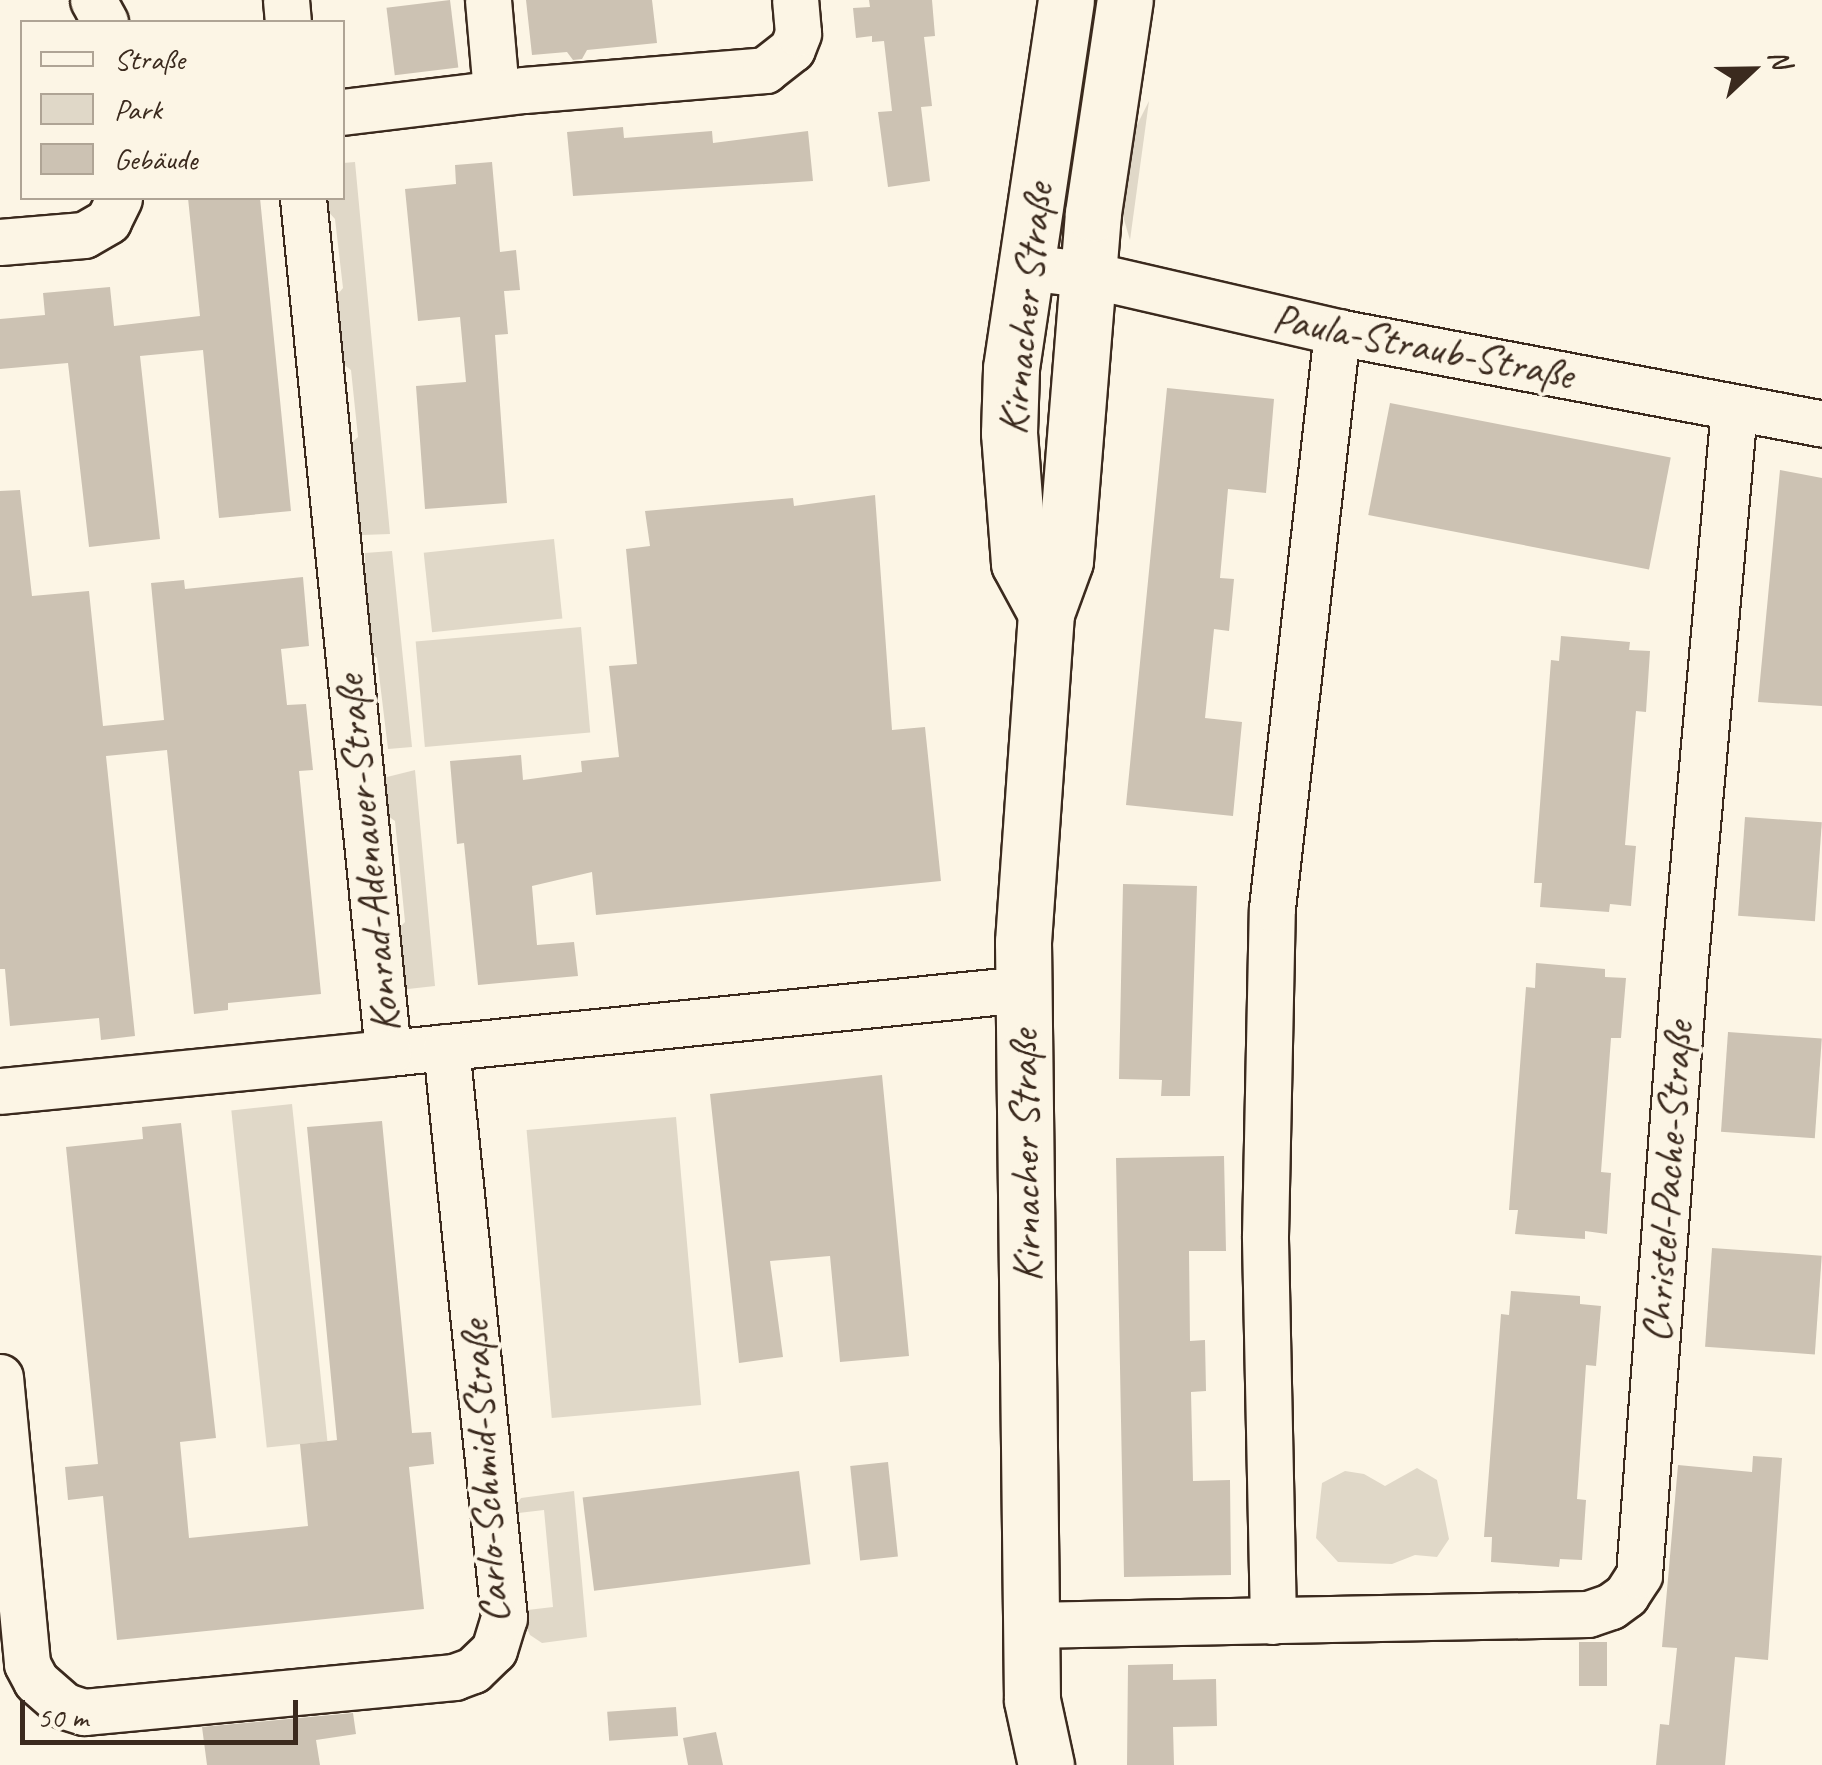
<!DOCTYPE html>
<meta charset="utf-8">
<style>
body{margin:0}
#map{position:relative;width:1822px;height:1765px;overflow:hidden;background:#fcf5e5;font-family:Caveat,sans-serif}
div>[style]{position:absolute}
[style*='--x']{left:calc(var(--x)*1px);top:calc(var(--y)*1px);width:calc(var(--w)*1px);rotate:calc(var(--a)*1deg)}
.green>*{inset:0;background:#e0d8c8;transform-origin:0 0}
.building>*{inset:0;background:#ccc2b3;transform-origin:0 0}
.roads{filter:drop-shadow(2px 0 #3b2a1e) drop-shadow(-2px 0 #3b2a1e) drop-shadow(0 2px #3b2a1e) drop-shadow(0 -2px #3b2a1e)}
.minor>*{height:45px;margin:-22.5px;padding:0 22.5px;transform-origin:22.5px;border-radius:22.5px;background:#fcf5e5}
.major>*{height:55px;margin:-27.5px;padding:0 27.5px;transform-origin:27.5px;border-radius:27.5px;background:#fcf5e5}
span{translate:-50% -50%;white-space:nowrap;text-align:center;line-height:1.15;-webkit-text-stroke:8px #fcf5e5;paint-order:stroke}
.street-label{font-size:42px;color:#3b2a1e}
.legend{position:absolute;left:20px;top:20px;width:325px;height:180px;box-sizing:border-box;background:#fcf5e5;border:2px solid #afa495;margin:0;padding:12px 18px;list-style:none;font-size:30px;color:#3b2a1e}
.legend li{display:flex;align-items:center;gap:20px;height:50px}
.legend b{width:50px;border:2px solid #afa495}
.north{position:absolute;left:1702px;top:20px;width:100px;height:100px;-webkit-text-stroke:8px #fcf5e5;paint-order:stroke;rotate:68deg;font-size:28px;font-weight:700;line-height:40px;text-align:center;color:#3b2a1e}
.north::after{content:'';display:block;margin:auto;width:35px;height:45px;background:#3b2a1e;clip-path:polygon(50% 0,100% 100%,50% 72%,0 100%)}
.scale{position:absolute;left:20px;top:1700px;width:278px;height:45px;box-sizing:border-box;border:5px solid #3b2a1e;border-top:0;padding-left:12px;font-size:30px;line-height:35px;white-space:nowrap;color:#3b2a1e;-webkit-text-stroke:8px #fcf5e5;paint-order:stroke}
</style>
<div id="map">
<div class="green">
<i style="clip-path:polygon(1149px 101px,1130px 240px,1117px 196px,1124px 151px)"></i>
<i style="clip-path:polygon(355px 162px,390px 534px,362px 535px,347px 447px,358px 437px,351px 370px,339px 361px,333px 300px,343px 288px,335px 219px,324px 207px,323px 198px,342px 198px,343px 163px)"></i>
<i style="left:554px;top:539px;width:80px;height:131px;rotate:84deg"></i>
<i style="clip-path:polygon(392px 551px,412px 747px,388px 749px,377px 658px,366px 649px,365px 553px)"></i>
<i style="left:581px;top:627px;width:106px;height:166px;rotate:85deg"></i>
<i style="clip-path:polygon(415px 770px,435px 986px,399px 990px,393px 934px,405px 922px,395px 821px,380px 810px,383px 778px)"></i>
<i style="left:292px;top:1104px;width:339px;height:61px;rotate:84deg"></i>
<i style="left:676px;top:1117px;width:289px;height:150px;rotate:85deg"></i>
<i style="clip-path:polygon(1417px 1468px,1437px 1480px,1449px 1539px,1437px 1557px,1415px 1555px,1392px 1564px,1338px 1562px,1316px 1538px,1322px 1483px,1345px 1471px,1364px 1474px,1385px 1486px)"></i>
<i style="clip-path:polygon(574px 1491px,587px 1637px,542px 1643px,530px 1635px,519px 1611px,553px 1607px,544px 1510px,510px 1514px,521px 1498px)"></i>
</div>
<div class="building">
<i style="left:450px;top:0;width:68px;height:64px;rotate:83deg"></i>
<i style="clip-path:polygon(526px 0,652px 0,657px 43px,587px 50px,582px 59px,573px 60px,567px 52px,532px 55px)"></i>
<i style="clip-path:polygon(869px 0,932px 0,935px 36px,924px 37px,932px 106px,921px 107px,930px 181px,888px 187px,878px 112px,892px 111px,884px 41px,872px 42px,872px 36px,856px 38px,853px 8px,870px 7px)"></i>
<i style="clip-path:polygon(623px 127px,624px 138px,712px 131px,713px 143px,808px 131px,813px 181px,573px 196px,567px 132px)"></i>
<i style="clip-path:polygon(492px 162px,500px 252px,516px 250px,520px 290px,504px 291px,508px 334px,495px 335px,507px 503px,425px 509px,416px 386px,466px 382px,460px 317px,418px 321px,405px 189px,456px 184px,455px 165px)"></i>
<i style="clip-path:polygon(188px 198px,260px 198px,291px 511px,219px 518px,203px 350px,140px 356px,160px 539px,89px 547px,68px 363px,0 369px,0 319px,45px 315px,43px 293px,110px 287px,114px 326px,200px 316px)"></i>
<i style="clip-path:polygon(1167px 388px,1274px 399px,1266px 493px,1228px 489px,1220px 578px,1234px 579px,1229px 631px,1214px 629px,1205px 718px,1242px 722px,1233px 816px,1126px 805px)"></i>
<i style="left:1390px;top:403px;width:286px;height:114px;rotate:11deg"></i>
<i style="clip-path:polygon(1780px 470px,1822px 478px,1822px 706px,1758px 702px)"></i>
<i style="clip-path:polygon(20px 490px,32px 596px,89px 591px,103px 726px,164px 720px,151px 583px,184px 580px,185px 589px,303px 577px,309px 646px,281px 649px,287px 705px,306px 704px,313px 770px,299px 771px,321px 994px,228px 1003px,228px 1010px,194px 1014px,167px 750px,106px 756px,135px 1036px,101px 1040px,99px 1018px,10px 1026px,5px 969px,0 969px,0 491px)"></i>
<i style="clip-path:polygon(875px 495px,892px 730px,925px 727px,941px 881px,596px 915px,592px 872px,532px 886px,537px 945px,574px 942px,578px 976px,478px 985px,464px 843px,457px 844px,450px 761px,521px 755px,523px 780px,582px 772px,581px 761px,619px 757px,609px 666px,637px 664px,626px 549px,650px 546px,645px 511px,793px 498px,794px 506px)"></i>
<i style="clip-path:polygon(1561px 636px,1630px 642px,1629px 650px,1650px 651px,1646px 712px,1636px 711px,1625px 845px,1636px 846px,1631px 906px,1610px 904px,1609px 912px,1540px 907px,1542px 883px,1534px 883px,1551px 660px,1559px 661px)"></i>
<i style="left:1745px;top:817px;width:77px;height:99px;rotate:4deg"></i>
<i style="clip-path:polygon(1123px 884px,1197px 886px,1190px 1096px,1161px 1096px,1162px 1080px,1119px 1079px)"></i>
<i style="clip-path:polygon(1536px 963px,1605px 969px,1605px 977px,1626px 978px,1621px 1038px,1611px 1038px,1601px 1172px,1611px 1173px,1607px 1234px,1585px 1231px,1585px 1239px,1515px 1234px,1518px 1210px,1509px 1210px,1526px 987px,1535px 988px)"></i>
<i style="left:1728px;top:1032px;width:94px;height:100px;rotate:4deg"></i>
<i style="clip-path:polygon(882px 1075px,909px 1356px,840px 1362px,830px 1256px,770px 1261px,783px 1357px,739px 1363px,710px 1094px)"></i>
<i style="clip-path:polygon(382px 1121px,412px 1433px,431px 1432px,434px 1464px,409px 1467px,424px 1609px,117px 1640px,103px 1496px,68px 1500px,65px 1467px,98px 1464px,66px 1147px,143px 1139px,142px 1127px,181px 1123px,216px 1438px,180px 1442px,189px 1538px,308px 1526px,300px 1444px,337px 1440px,307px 1127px)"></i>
<i style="clip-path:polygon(1224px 1156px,1226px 1251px,1189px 1251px,1190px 1341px,1205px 1340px,1206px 1391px,1191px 1392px,1193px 1481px,1230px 1480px,1231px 1575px,1124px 1577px,1116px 1158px)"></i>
<i style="left:1712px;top:1248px;width:110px;height:99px;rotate:4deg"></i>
<i style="clip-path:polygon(1511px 1291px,1580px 1296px,1580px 1304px,1601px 1306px,1596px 1366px,1586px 1365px,1577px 1499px,1586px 1500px,1582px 1560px,1560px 1559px,1559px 1567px,1491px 1562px,1492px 1537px,1484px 1537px,1501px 1314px,1509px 1315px)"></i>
<i style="clip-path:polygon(1753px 1456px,1782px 1458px,1768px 1660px,1735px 1657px,1725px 1765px,1656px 1765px,1660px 1724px,1669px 1725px,1677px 1648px,1662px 1647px,1678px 1465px,1752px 1472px)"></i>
<i style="left:888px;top:1462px;width:95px;height:38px;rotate:84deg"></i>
<i style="left:799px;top:1471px;width:94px;height:218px;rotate:83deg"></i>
<i style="left:1579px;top:1642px;width:28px;height:44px"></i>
<i style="clip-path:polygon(1173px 1664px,1173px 1680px,1216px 1679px,1217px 1726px,1173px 1727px,1174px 1765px,1127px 1765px,1128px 1665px)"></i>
<i style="left:676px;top:1707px;width:29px;height:69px;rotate:86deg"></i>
<i style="clip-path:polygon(353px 1713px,356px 1734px,316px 1740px,320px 1765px,207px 1765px,202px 1727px)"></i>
<i style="clip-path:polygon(716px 1732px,723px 1765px,688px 1765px,683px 1738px)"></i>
</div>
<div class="roads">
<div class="minor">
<i style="--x:93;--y:0;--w:25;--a:61"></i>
<i style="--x:286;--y:0;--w:22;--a:85"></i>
<i style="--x:488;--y:0;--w:92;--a:85"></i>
<i style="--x:342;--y:112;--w:183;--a:-6.9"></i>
<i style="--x:524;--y:90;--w:242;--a:-4.7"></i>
<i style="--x:765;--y:70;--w:34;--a:-38"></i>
<i style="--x:792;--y:49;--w:17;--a:-69"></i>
<i style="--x:798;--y:33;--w:33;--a:-95"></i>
<i style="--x:303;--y:198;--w:859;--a:84.32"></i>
<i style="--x:388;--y:1053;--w:639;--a:-5.75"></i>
<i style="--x:0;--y:242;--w:84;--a:-4.8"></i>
<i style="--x:84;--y:235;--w:28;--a:-30"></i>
<i style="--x:108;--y:221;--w:25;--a:-64"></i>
<i style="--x:1026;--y:267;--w:65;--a:7"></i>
<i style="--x:1091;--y:275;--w:253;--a:13"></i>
<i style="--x:1337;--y:332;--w:494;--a:10.7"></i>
<i style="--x:0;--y:1091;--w:390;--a:-5.6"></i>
<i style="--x:0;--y:1377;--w:288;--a:84.6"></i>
<i style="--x:27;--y:1664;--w:19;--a:62"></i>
<i style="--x:36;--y:1681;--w:38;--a:41"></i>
<i style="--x:65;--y:1706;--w:20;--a:18"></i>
<i style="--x:84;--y:1712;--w:372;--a:-5.4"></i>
<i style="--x:454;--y:1677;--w:20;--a:-20"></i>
<i style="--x:473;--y:1670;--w:29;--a:-44"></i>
<i style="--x:494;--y:1650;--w:34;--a:-73"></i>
<i style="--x:504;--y:1618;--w:574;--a:-95.8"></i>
<i style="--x:1273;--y:1621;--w:385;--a:-91.2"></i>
<i style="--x:1265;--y:1236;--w:328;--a:-88.8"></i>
<i style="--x:1272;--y:908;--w:580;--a:-83.56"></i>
<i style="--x:1030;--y:1625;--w:558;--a:-1.13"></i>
<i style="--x:1588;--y:1614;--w:24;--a:-19"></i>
<i style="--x:1611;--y:1606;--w:19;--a:-36"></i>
<i style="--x:1626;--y:1595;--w:24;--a:-57"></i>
<i style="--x:1639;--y:1575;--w:607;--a:-85.75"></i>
<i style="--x:1684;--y:970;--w:563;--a:-84.91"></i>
</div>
<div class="major">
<i style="--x:1046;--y:613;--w:57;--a:-118.4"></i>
<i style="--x:1019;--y:563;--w:130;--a:-94.4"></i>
<i style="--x:1009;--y:433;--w:65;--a:-88.2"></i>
<i style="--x:1011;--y:368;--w:372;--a:-81.5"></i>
<i style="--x:1046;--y:1765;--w:66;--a:-102.2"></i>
<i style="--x:1032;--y:1700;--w:758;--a:-90.68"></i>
<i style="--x:1023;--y:942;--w:330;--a:-86"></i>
<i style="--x:1046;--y:613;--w:55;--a:-69.9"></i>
<i style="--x:1065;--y:561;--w:349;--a:-85.4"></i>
<i style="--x:1093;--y:213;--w:215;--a:-81.5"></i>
</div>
</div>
<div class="street-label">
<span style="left:1026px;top:309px;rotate:-84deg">Kirnacher Straße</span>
<span style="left:1423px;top:347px;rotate:11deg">Paula-Straub-Straße</span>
<span style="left:368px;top:854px;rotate:-96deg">Konrad-Adenauer-Straße</span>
<span style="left:1026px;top:1156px;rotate:-91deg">Kirnacher Straße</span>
<span style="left:1668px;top:1182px;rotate:-86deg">Christel-Pache-Straße</span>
<span style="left:485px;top:1472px;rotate:-94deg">Carlo-Schmid-Straße</span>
</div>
<ul class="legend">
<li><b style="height:12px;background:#fcf5e5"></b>Straße</li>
<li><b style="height:28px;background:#e0d8c8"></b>Park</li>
<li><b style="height:28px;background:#ccc2b3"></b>Gebäude</li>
</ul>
<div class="north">N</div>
<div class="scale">50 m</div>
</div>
